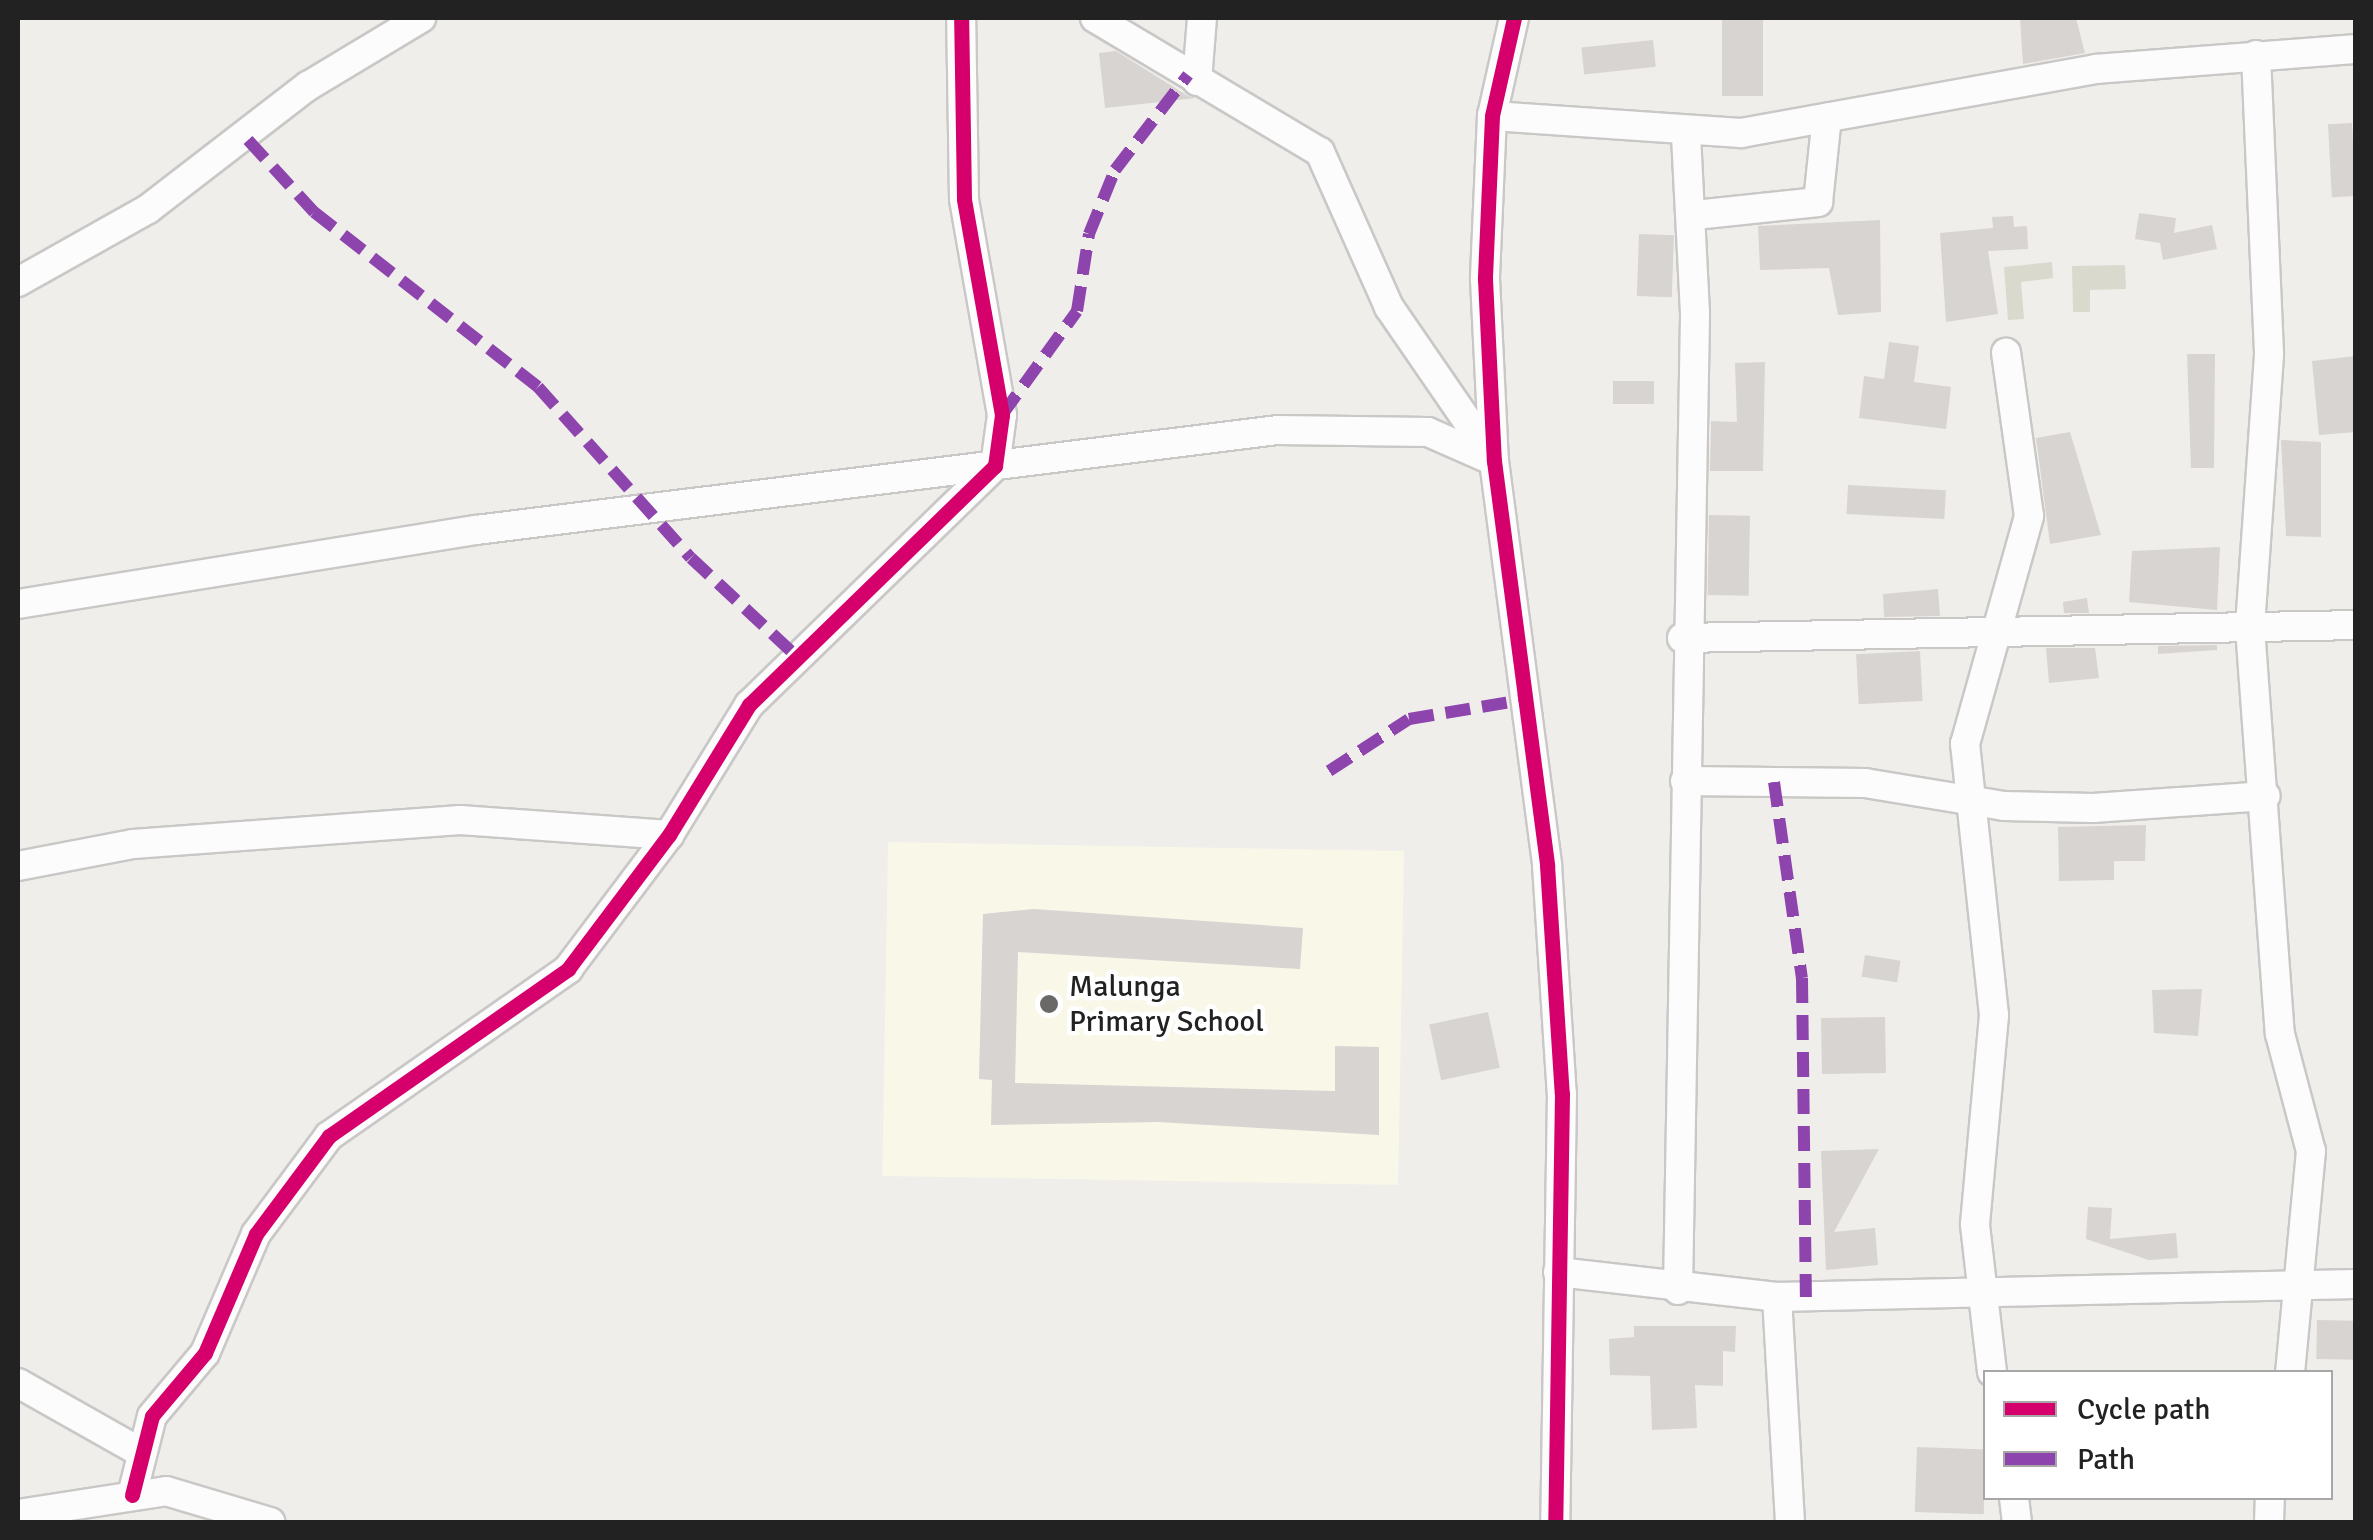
<!DOCTYPE html>
<style>
body{margin:0}
#map{position:relative;width:2373px;height:1540px;overflow:hidden;background:#f0eeeb;font-family:Signika,sans-serif}
div>[style]{position:absolute}
[style*='--x']{left:calc(var(--x)*1px);top:calc(var(--y)*1px);width:calc(var(--w)*1px);rotate:calc(var(--a)*1deg)}
.education>*{inset:0;background:#f8f7e8;transform-origin:0 0}
.construction>*{inset:0;background:#d9d9cd}
.building>*{inset:0;background:#d7d4d2;transform-origin:0 0}
.roads{filter:drop-shadow(2px 0 #c9c8c7) drop-shadow(-2px 0 #c9c8c7) drop-shadow(0 2px #c9c8c7) drop-shadow(0 -2px #c9c8c7)}
.minor>*{height:28px;margin:-14px;padding:0 14px;transform-origin:14px;border-radius:14px;background:#fdfcfc}
.quiet>*{height:12px;margin-top:-6px;transform-origin:0;background:repeating-linear-gradient(90deg,#8e44ad 0 25px,transparent 0 37px)}
.cycleway>*{height:15px;margin:-7.5px;padding:0 7.5px;transform-origin:7.5px;border-radius:7.5px;background:#d6006c}
.dots>*{width:28px;height:28px;translate:-50% -50%;box-sizing:border-box;border:5px solid #fff;border-radius:50%}
span{translate:-50% -50%;white-space:nowrap;text-align:center;line-height:1.15;-webkit-text-stroke:9px #fff;paint-order:stroke}
.poi-label{font-size:30px;color:#222}
.left{translate:0 -50%;text-align:left}
.frame{position:absolute;inset:0;border:20px solid #222;pointer-events:none}
.legend{position:absolute;left:1983px;top:1370px;width:350px;height:130px;box-sizing:border-box;background:#fff;border:2px solid #a7a7a7;margin:0;padding:12px 18px;list-style:none;font-size:30px;color:#222}
.legend li{display:flex;align-items:center;gap:20px;height:50px}
.legend b{width:50px;border:2px solid #a7a7a7}
</style>
<div id="map">
<div class="education">
<i style="left:1404px;top:851px;width:334px;height:516px;rotate:91deg"></i>
</div>
<div class="construction">
<i style="clip-path:polygon(2052px 262px,2053px 278px,2021px 282px,2024px 319px,2008px 320px,2004px 267px)"></i>
<i style="clip-path:polygon(2125px 265px,2126px 289px,2090px 290px,2090px 312px,2073px 312px,2072px 266px)"></i>
</div>
<div class="building">
<i style="left:1722px;top:18px;width:41px;height:78px"></i>
<i style="clip-path:polygon(2020px 18px,2076px 18px,2085px 53px,2023px 64px)"></i>
<i style="left:1653px;top:40px;width:27px;height:72px;rotate:84deg"></i>
<i style="clip-path:polygon(1116px 51px,1188px 96px,1196px 98px,1105px 108px,1099px 53px)"></i>
<i style="left:2352px;top:123px;width:73px;height:24px;rotate:87deg"></i>
<i style="clip-path:polygon(2139px 213px,2176px 218px,2174px 233px,2212px 225px,2217px 249px,2163px 260px,2160px 243px,2135px 239px)"></i>
<i style="clip-path:polygon(2013px 216px,2014px 227px,2027px 226px,2028px 249px,1988px 251px,1998px 314px,1946px 322px,1940px 233px,1993px 228px,1992px 217px)"></i>
<i style="clip-path:polygon(1880px 220px,1881px 312px,1838px 315px,1829px 268px,1760px 270px,1758px 226px)"></i>
<i style="left:1639px;top:234px;width:35px;height:62px;rotate:2deg"></i>
<i style="clip-path:polygon(1889px 342px,1919px 346px,1914px 382px,1951px 387px,1946px 429px,1859px 418px,1864px 376px,1884px 379px)"></i>
<i style="clip-path:polygon(2187px 354px,2215px 354px,2214px 468px,2191px 468px)"></i>
<i style="clip-path:polygon(2356px 356px,2356px 432px,2319px 435px,2312px 361px)"></i>
<i style="clip-path:polygon(1765px 362px,1763px 471px,1710px 471px,1711px 421px,1737px 422px,1735px 363px)"></i>
<i style="left:1654px;top:381px;width:23px;height:41px;rotate:90deg"></i>
<i style="clip-path:polygon(2070px 432px,2101px 535px,2050px 544px,2036px 438px)"></i>
<i style="clip-path:polygon(2281px 440px,2321px 442px,2321px 537px,2286px 536px)"></i>
<i style="left:1848px;top:485px;width:98px;height:29px;rotate:3deg"></i>
<i style="left:1709px;top:515px;width:41px;height:80px;rotate:1deg"></i>
<i style="clip-path:polygon(2220px 547px,2217px 610px,2129px 602px,2132px 551px)"></i>
<i style="clip-path:polygon(1938px 589px,1940px 616px,1884px 617px,1883px 594px)"></i>
<i style="clip-path:polygon(2087px 598px,2089px 613px,2064px 613px,2063px 602px)"></i>
<i style="clip-path:polygon(2217px 645px,2217px 650px,2158px 654px,2158px 646px)"></i>
<i style="clip-path:polygon(2046px 648px,2095px 648px,2099px 678px,2049px 683px)"></i>
<i style="left:1920px;top:651px;width:50px;height:64px;rotate:87deg"></i>
<i style="clip-path:polygon(2146px 825px,2145px 861px,2114px 861px,2114px 880px,2059px 881px,2058px 827px)"></i>
<i style="clip-path:polygon(1034px 909px,1303px 928px,1300px 969px,1018px 952px,1015px 1083px,1335px 1091px,1335px 1046px,1379px 1047px,1379px 1135px,1158px 1122px,991px 1125px,992px 1080px,979px 1079px,983px 914px)"></i>
<i style="left:1865px;top:955px;width:36px;height:22px;rotate:9deg"></i>
<i style="clip-path:polygon(2202px 989px,2198px 1036px,2154px 1033px,2152px 990px)"></i>
<i style="left:1488px;top:1012px;width:57px;height:60px;rotate:78deg"></i>
<i style="left:1885px;top:1017px;width:56px;height:64px;rotate:89deg"></i>
<i style="clip-path:polygon(1879px 1149px,1834px 1232px,1875px 1228px,1878px 1265px,1826px 1270px,1821px 1151px)"></i>
<i style="clip-path:polygon(2088px 1207px,2112px 1208px,2110px 1239px,2176px 1233px,2178px 1258px,2149px 1260px,2086px 1239px)"></i>
<i style="left:2317px;top:1320px;width:39px;height:39px;rotate:1deg"></i>
<i style="clip-path:polygon(1634px 1326px,1736px 1326px,1735px 1352px,1723px 1351px,1723px 1386px,1695px 1385px,1697px 1428px,1652px 1430px,1650px 1376px,1610px 1375px,1609px 1339px,1634px 1337px)"></i>
<i style="left:1917px;top:1447px;width:69px;height:65px;rotate:2deg"></i>
</div>
<div class="roads">
<div class="minor">
<i style="--x:1095;--y:18;--w:262;--a:30.8"></i>
<i style="--x:1320;--y:152;--w:170;--a:66"></i>
<i style="--x:1389;--y:307;--w:178;--a:55.5"></i>
<i style="--x:1514;--y:18;--w:100;--a:102.7"></i>
<i style="--x:1492;--y:116;--w:163;--a:92.5"></i>
<i style="--x:1485;--y:279;--w:182;--a:87.2"></i>
<i style="--x:1494;--y:461;--w:407;--a:82.5"></i>
<i style="--x:1547;--y:865;--w:229;--a:86.3"></i>
<i style="--x:1562;--y:1094;--w:428;--a:90.9"></i>
<i style="--x:2256;--y:55;--w:300;--a:87.5"></i>
<i style="--x:2269;--y:355;--w:274;--a:94"></i>
<i style="--x:2250;--y:628;--w:407;--a:85.8"></i>
<i style="--x:2280;--y:1034;--w:121;--a:75.2"></i>
<i style="--x:2311;--y:1151;--w:222;--a:95.4"></i>
<i style="--x:1197;--y:81;--w:63;--a:-85.5"></i>
<i style="--x:1492;--y:116;--w:250;--a:3.9"></i>
<i style="--x:1741;--y:133;--w:361;--a:-10.2"></i>
<i style="--x:2096;--y:69;--w:261;--a:-4.4"></i>
<i style="--x:1695;--y:215;--w:124;--a:-6"></i>
<i style="--x:1818;--y:202;--w:85;--a:-84"></i>
<i style="--x:18;--y:282;--w:149;--a:-29.3"></i>
<i style="--x:148;--y:209;--w:202;--a:-37.6"></i>
<i style="--x:308;--y:86;--w:132;--a:-31"></i>
<i style="--x:18;--y:604;--w:464;--a:-9.2"></i>
<i style="--x:476;--y:530;--w:808;--a:-7.11"></i>
<i style="--x:1278;--y:430;--w:150;--a:0.8"></i>
<i style="--x:1428;--y:432;--w:72;--a:23.7"></i>
<i style="--x:1682;--y:638;--w:674;--a:-1.1"></i>
<i style="--x:1685;--y:781;--w:180;--a:0.6"></i>
<i style="--x:1865;--y:783;--w:141;--a:9.4"></i>
<i style="--x:2004;--y:806;--w:89;--a:1.3"></i>
<i style="--x:2093;--y:808;--w:173;--a:-4"></i>
<i style="--x:18;--y:866;--w:117;--a:-10.8"></i>
<i style="--x:133;--y:844;--w:328;--a:-4.2"></i>
<i style="--x:460;--y:820;--w:210;--a:4.1"></i>
<i style="--x:1558;--y:1272;--w:220;--a:6.5"></i>
<i style="--x:1777;--y:1297;--w:579;--a:-1.29"></i>
<i style="--x:1678;--y:1290;--w:977;--a:-89"></i>
<i style="--x:1695;--y:313;--w:179;--a:-92.9"></i>
<i style="--x:1777;--y:1297;--w:225;--a:86.7"></i>
<i style="--x:1992;--y:1372;--w:149;--a:-96.6"></i>
<i style="--x:1975;--y:1224;--w:210;--a:-84.8"></i>
<i style="--x:1994;--y:1015;--w:273;--a:-96.1"></i>
<i style="--x:1965;--y:744;--w:237;--a:-74.3"></i>
<i style="--x:2029;--y:516;--w:165;--a:-98"></i>
<i style="--x:18;--y:1383;--w:140;--a:29.5"></i>
<i style="--x:132;--y:1495;--w:81;--a:-75.8"></i>
<i style="--x:152;--y:1416;--w:82;--a:-49.9"></i>
<i style="--x:205;--y:1353;--w:129;--a:-66.8"></i>
<i style="--x:256;--y:1234;--w:122;--a:-53.3"></i>
<i style="--x:329;--y:1136;--w:292;--a:-34.9"></i>
<i style="--x:568;--y:969;--w:168;--a:-53"></i>
<i style="--x:669;--y:835;--w:153;--a:-58.4"></i>
<i style="--x:749;--y:705;--w:343;--a:-44.2"></i>
<i style="--x:995;--y:466;--w:51;--a:-82.2"></i>
<i style="--x:1002;--y:415;--w:219;--a:-100"></i>
<i style="--x:964;--y:199;--w:181;--a:-90.9"></i>
<i style="--x:2014;--y:1498;--w:24;--a:83"></i>
<i style="--x:18;--y:1514;--w:150;--a:-8.8"></i>
<i style="--x:166;--y:1491;--w:109;--a:16.6"></i>
<i style="--x:2269;--y:1522;--w:24;--a:-88"></i>
</div>
</div>
<div class="quiet">
<i style="--x:248;--y:140;--w:98;--a:47.5"></i>
<i style="--x:314;--y:212;--w:284;--a:38"></i>
<i style="--x:538;--y:387;--w:229;--a:48.2"></i>
<i style="--x:691;--y:558;--w:144;--a:43"></i>
<i style="--x:1002;--y:415;--w:128;--a:-54.2"></i>
<i style="--x:1077;--y:311;--w:78;--a:-81.1"></i>
<i style="--x:1089;--y:234;--w:69;--a:-67.9"></i>
<i style="--x:1115;--y:170;--w:120;--a:-52.5"></i>
<i style="--x:1329;--y:771;--w:95;--a:-33"></i>
<i style="--x:1409;--y:719;--w:121;--a:-9.5"></i>
<i style="--x:1774;--y:782;--w:198;--a:81.9"></i>
<i style="--x:1802;--y:978;--w:319;--a:89.3"></i>
</div>
<div class="cycleway">
<i style="--x:1514;--y:18;--w:100;--a:102.7"></i>
<i style="--x:1492;--y:116;--w:163;--a:92.5"></i>
<i style="--x:1485;--y:279;--w:182;--a:87.2"></i>
<i style="--x:1494;--y:461;--w:407;--a:82.5"></i>
<i style="--x:1547;--y:865;--w:229;--a:86.3"></i>
<i style="--x:1562;--y:1094;--w:428;--a:90.9"></i>
<i style="--x:132;--y:1495;--w:81;--a:-75.8"></i>
<i style="--x:152;--y:1416;--w:82;--a:-49.9"></i>
<i style="--x:205;--y:1353;--w:129;--a:-66.8"></i>
<i style="--x:256;--y:1234;--w:122;--a:-53.3"></i>
<i style="--x:329;--y:1136;--w:292;--a:-34.9"></i>
<i style="--x:568;--y:969;--w:168;--a:-53"></i>
<i style="--x:669;--y:835;--w:153;--a:-58.4"></i>
<i style="--x:749;--y:705;--w:343;--a:-44.2"></i>
<i style="--x:995;--y:466;--w:51;--a:-82.2"></i>
<i style="--x:1002;--y:415;--w:219;--a:-100"></i>
<i style="--x:964;--y:199;--w:181;--a:-90.9"></i>
</div>
<div class="dots">
<i style="left:1049px;top:1004px;background:#6a6968"></i>
</div>
<div class="poi-label">
<span class="left" style="left:1069px;top:1004px">Malunga<br>Primary School</span>
</div>
<div class="frame"></div>
<ul class="legend">
<li><b style="height:12px;background:#d6006c"></b>Cycle path</li>
<li><b style="height:12px;background:#8e44ad"></b>Path</li>
</ul>
</div>
